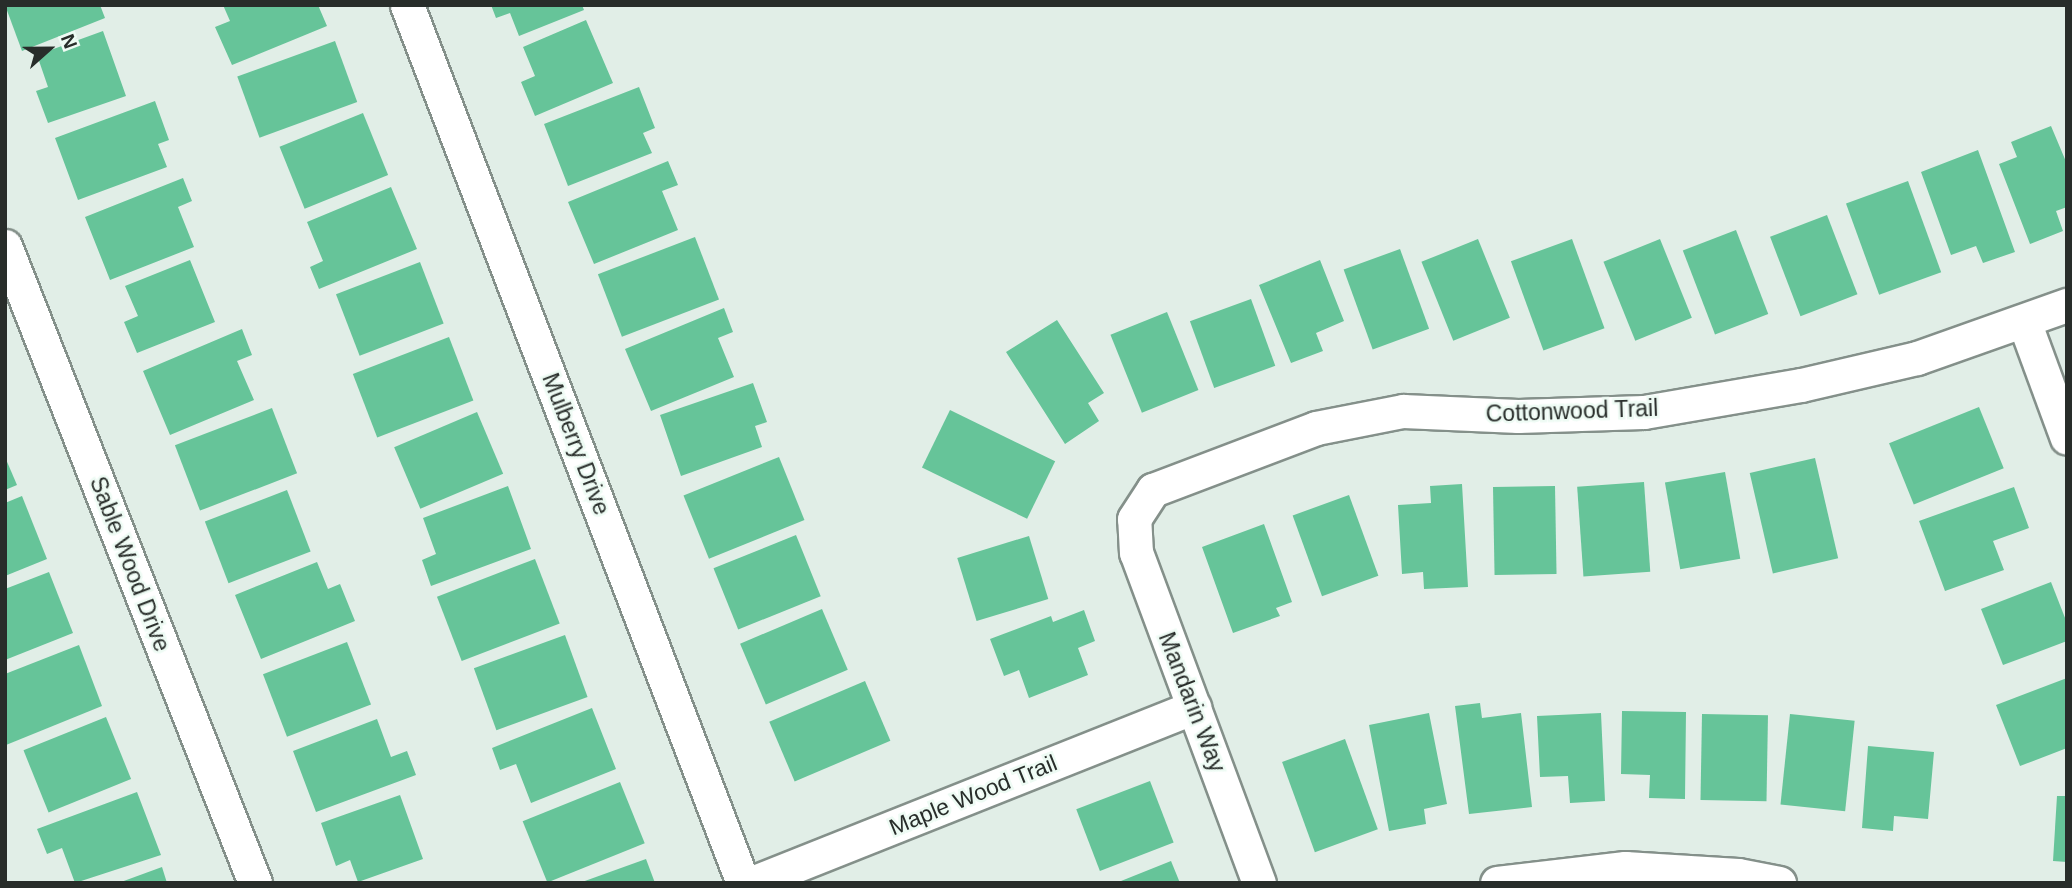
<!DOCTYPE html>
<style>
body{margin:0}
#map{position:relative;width:2072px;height:888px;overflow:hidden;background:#e1eee7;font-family:Arial,sans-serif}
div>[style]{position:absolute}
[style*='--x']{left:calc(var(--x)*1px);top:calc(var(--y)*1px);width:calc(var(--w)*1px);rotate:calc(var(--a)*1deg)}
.building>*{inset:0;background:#66c499;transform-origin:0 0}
.roads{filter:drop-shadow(2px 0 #84908a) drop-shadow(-2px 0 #84908a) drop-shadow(0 2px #84908a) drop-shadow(0 -2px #84908a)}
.street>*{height:33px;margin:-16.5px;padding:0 16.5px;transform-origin:16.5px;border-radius:16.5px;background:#fff}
span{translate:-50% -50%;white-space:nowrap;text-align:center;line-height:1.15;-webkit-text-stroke:5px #eefbf4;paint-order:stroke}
.street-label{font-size:23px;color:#282d2a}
.frame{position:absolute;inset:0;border:7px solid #282d2a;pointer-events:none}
.north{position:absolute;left:14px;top:14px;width:70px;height:70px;-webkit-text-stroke:5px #eefbf4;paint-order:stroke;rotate:69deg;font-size:19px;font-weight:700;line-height:28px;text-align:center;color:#282d2a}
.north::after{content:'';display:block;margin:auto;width:24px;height:32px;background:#282d2a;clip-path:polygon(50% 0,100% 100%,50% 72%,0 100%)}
</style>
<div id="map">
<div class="building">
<i style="clip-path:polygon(5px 5px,100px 5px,105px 18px,22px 51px)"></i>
<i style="clip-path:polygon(223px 5px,318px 5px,327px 26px,232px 65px,215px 27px,230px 21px)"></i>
<i style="clip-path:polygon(491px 5px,582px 5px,584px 10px,519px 36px,510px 13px,496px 18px)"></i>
<i style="clip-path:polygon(586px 20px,613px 83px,535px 116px,521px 82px,535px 76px,523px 47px)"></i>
<i style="clip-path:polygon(103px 31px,126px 96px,48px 123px,36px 91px,48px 87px,37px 55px)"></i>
<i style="left:335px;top:41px;width:65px;height:104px;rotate:70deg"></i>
<i style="clip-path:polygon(639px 87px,655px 128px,643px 133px,652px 153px,568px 186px,544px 124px)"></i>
<i style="clip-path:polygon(155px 101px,169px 140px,158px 144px,167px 167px,78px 200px,55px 138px)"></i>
<i style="left:363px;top:113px;width:67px;height:90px;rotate:68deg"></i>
<i style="clip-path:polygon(2051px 126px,2067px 164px,2067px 207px,2056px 211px,2063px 231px,2030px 244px,1999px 164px,2017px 157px,2011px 142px)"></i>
<i style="clip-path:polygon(1978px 150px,2015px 252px,1983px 263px,1976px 246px,1951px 255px,1921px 172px)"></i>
<i style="clip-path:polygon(668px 161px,678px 185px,662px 191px,678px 230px,594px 264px,568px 202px)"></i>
<i style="clip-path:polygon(183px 178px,192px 201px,178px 207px,194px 247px,110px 280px,85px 217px)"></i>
<i style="left:1908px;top:181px;width:97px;height:66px;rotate:70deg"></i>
<i style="clip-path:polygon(391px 187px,417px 249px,319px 289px,310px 267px,323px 261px,307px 222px)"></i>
<i style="left:1827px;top:215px;width:85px;height:61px;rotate:69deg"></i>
<i style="left:1736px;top:230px;width:90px;height:57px;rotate:69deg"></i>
<i style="left:695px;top:237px;width:67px;height:104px;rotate:69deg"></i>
<i style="left:1478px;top:239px;width:85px;height:61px;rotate:68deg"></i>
<i style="left:1572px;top:239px;width:95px;height:65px;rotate:70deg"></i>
<i style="left:1660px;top:239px;width:85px;height:61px;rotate:68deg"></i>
<i style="left:1400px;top:249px;width:85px;height:60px;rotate:70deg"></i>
<i style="clip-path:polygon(190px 260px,215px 322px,137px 353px,124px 322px,138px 316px,125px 286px)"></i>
<i style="clip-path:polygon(1320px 260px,1344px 321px,1316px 333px,1323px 351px,1291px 363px,1259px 285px)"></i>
<i style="left:420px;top:262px;width:66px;height:90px;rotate:69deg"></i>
<i style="left:1251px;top:299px;width:71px;height:65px;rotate:70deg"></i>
<i style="clip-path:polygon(724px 308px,733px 332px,718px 338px,734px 377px,651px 411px,625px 349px)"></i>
<i style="left:1167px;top:312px;width:84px;height:61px;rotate:68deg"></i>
<i style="clip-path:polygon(1057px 320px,1104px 393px,1088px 403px,1099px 421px,1065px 444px,1006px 352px)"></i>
<i style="clip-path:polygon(242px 329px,252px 355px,237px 361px,254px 400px,170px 435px,143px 371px)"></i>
<i style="left:449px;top:337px;width:68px;height:103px;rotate:69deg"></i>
<i style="clip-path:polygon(753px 383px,767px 422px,755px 426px,762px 447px,681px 476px,660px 415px)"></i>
<i style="left:1979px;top:407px;width:66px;height:97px;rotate:68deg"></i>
<i style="left:272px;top:408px;width:70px;height:104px;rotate:69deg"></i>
<i style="left:950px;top:410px;width:117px;height:64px;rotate:26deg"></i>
<i style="left:477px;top:412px;width:67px;height:90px;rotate:67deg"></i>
<i style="clip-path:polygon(5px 457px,17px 485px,5px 490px)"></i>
<i style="left:779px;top:457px;width:68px;height:103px;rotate:68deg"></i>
<i style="left:1815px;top:458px;width:103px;height:67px;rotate:77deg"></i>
<i style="left:1725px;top:472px;width:88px;height:61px;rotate:80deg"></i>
<i style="left:1644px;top:482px;width:90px;height:67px;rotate:86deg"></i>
<i style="clip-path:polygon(1462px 484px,1468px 587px,1424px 589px,1423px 572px,1402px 574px,1398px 505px,1431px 503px,1430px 486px)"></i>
<i style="clip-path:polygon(508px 486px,531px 549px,431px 586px,422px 560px,436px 554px,423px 518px)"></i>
<i style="left:1555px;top:486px;width:88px;height:62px;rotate:89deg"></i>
<i style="clip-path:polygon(2014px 487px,2029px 528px,1993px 541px,2004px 570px,1945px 591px,1919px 521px)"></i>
<i style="left:287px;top:490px;width:66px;height:88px;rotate:69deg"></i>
<i style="left:1349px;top:495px;width:86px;height:60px;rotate:70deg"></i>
<i style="clip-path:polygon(22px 496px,47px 559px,5px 576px,5px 503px)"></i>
<i style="clip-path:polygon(1264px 524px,1292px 602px,1276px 608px,1280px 616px,1233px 633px,1202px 547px)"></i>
<i style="left:796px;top:535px;width:66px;height:89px;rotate:68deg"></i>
<i style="left:1029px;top:536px;width:66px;height:75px;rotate:73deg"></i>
<i style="left:535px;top:559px;width:69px;height:105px;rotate:69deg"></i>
<i style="clip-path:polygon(317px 562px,328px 589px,340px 584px,355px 621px,261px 659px,235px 595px)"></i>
<i style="clip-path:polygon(49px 572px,73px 633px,5px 660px,5px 589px)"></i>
<i style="clip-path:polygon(2051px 582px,2067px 623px,2067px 641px,2003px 665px,1981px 609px)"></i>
<i style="left:822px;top:609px;width:66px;height:89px;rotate:67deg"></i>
<i style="clip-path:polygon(1084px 610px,1095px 641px,1078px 648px,1088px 675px,1029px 698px,1019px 670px,1004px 676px,990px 639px,1051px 616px,1053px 622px)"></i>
<i style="left:565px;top:635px;width:66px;height:97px;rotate:70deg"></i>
<i style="left:347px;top:642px;width:67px;height:90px;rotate:69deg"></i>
<i style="clip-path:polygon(79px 645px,102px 706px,6px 745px,5px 674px)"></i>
<i style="clip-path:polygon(2067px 678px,2067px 748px,2020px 766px,1996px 705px)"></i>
<i style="left:865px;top:681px;width:65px;height:104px;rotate:67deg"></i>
<i style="clip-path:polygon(1480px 703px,1482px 718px,1521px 713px,1532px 807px,1469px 814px,1455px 706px)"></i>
<i style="clip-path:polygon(592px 708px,616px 769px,531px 803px,516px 764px,500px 770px,492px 748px)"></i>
<i style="clip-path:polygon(1622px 711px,1686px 712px,1685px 799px,1649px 798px,1650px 775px,1621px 774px)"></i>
<i style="clip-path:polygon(1429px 713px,1447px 804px,1424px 809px,1426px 824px,1389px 831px,1369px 725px)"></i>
<i style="clip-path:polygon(1601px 713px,1605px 801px,1570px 803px,1568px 776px,1540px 777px,1537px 716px)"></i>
<i style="left:1702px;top:714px;width:66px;height:86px;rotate:1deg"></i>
<i style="left:1790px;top:714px;width:65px;height:91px;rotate:6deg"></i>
<i style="left:106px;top:717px;width:67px;height:89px;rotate:68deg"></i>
<i style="clip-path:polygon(377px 719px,391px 757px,407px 751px,416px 775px,316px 812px,293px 751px)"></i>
<i style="left:1345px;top:739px;width:96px;height:67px;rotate:70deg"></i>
<i style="clip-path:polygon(1868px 746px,1934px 752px,1928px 819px,1894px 816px,1893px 831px,1862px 828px)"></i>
<i style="left:1150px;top:781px;width:66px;height:79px;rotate:69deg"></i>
<i style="left:620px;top:782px;width:66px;height:105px;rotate:68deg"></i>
<i style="clip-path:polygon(137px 792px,161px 855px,75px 883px,62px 848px,47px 854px,37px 829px)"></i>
<i style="clip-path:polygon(400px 795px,423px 859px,358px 882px,350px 860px,336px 866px,321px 823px)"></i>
<i style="clip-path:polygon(2057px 796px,2067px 796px,2067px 862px,2053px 861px)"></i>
<i style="clip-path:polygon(646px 859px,655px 883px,582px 883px,582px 882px)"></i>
<i style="clip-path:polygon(1171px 861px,1180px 883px,1116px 883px)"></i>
<i style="clip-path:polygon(162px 867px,167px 883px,121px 883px,121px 882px)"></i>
</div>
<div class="roads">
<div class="street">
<i style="--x:407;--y:5;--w:940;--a:69.06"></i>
<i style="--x:5;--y:246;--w:684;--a:68.57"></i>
<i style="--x:2025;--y:324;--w:121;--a:69.8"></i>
<i style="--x:752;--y:883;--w:476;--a:-21.7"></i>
<i style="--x:1259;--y:883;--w:352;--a:-110.4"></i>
<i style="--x:1136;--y:553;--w:34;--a:-93"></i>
<i style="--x:1134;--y:519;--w:35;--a:-57"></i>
<i style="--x:1153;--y:490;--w:174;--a:-20.8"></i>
<i style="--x:1316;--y:428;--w:89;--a:-11.1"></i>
<i style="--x:1403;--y:411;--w:115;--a:2.5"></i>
<i style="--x:1518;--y:416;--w:126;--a:-1.8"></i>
<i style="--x:1644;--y:412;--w:159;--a:-9.8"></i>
<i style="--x:1801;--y:385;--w:119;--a:-13.1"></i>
<i style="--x:1917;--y:358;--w:159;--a:-19.5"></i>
<i style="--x:1497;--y:883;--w:129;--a:-6.7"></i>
<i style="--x:1625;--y:868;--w:113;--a:3.5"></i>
<i style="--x:1738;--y:875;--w:42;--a:11"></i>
</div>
</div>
<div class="street-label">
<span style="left:1572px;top:411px;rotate:-2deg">Cottonwood Trail</span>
<span style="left:576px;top:444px;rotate:69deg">Mulberry Drive</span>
<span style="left:130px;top:564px;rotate:69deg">Sable Wood Drive</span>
<span style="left:1192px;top:702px;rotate:69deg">Mandarin Way</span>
<span style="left:973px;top:795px;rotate:-22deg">Maple Wood Trail</span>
</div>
<div class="frame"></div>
<div class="north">N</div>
</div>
